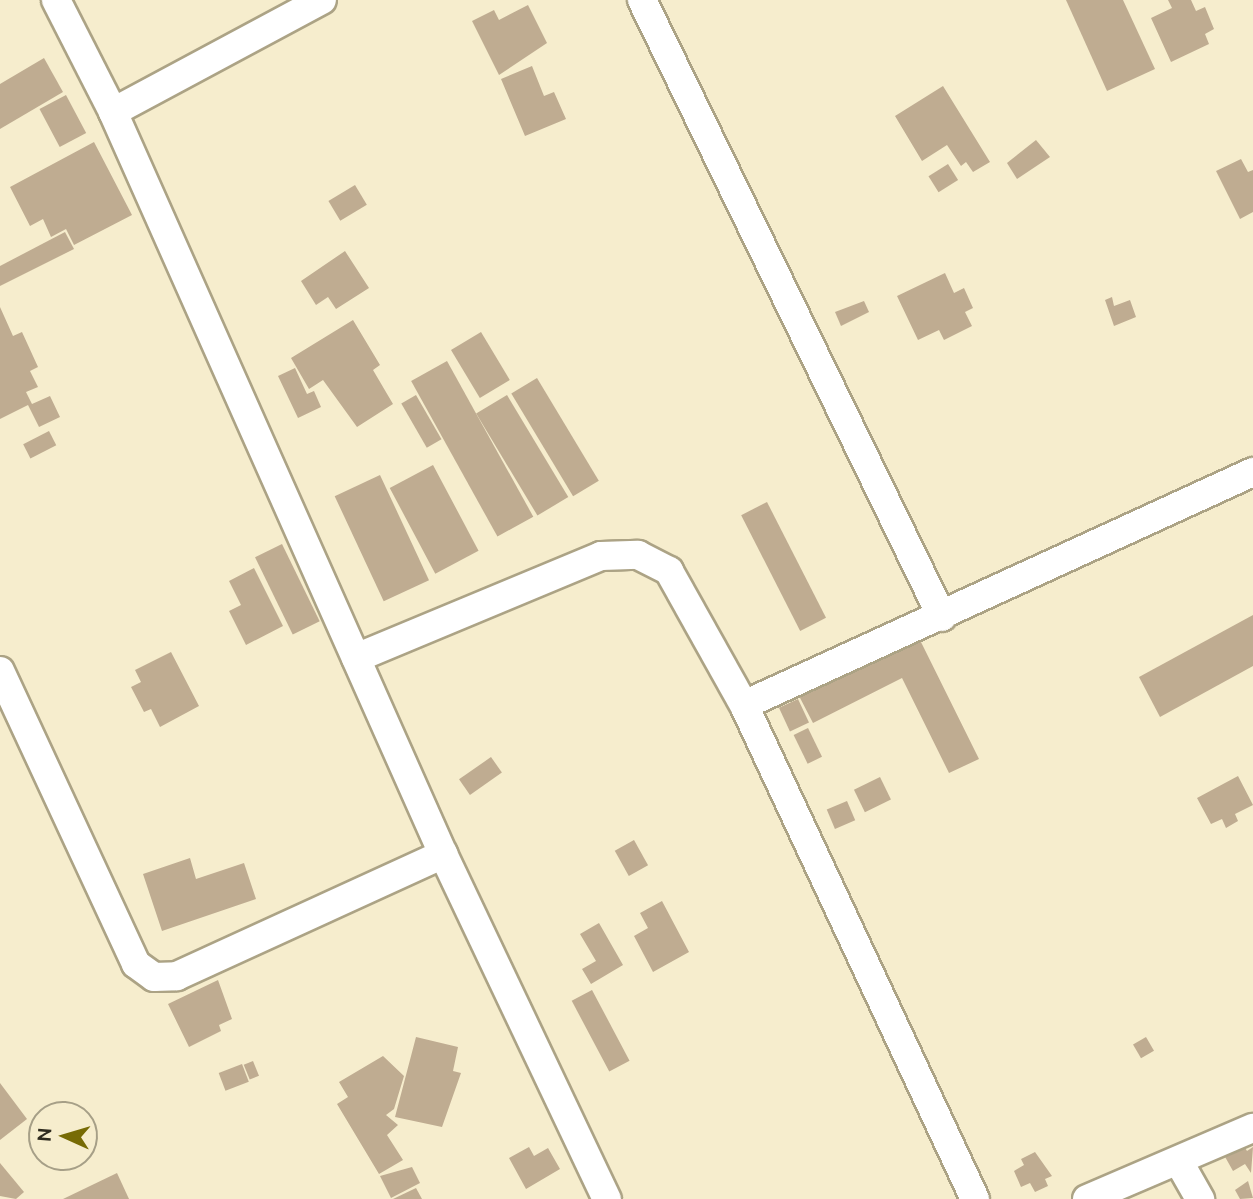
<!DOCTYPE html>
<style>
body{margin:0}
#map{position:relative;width:1253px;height:1199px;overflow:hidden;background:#f6edcd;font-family:Ubuntu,sans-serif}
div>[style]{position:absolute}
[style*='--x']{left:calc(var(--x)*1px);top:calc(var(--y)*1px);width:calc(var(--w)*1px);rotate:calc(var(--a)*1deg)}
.building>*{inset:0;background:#bfac91;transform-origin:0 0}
.roads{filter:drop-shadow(2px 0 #aca385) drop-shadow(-2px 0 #aca385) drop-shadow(0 2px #aca385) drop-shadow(0 -2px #aca385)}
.street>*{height:28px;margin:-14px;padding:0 14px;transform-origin:14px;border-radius:14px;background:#fff}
span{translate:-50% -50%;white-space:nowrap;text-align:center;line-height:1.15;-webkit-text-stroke:7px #f6edcd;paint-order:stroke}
.north{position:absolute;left:28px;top:1101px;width:70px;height:70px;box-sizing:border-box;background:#f6edcd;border:2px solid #a69f87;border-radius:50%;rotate:274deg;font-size:19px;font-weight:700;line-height:28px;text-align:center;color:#2e2a1e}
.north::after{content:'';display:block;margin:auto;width:24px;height:32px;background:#776b05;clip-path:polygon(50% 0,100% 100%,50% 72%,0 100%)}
</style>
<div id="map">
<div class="building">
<i style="clip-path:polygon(1066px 0,1123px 0,1155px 69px,1107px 91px)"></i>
<i style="clip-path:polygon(1168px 0,1191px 0,1196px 11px,1205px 7px,1214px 29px,1205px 34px,1209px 44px,1171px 62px,1151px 18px,1172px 8px)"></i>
<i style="clip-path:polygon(528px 5px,547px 43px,499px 75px,472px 21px,494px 10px,499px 20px)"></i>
<i style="clip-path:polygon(44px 58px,63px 92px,0 129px,0 84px)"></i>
<i style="clip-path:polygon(532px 66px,544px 96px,554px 92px,566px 119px,525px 136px,501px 79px)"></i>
<i style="clip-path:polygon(943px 86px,990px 162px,973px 172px,966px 162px,961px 166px,947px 145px,922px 161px,895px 116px)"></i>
<i style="left:66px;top:95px;width:43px;height:30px;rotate:62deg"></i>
<i style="clip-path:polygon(1036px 140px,1050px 157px,1017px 179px,1007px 163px)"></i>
<i style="clip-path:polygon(94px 142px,132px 215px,74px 245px,66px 229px,51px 237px,43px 219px,30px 226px,10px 187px)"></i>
<i style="clip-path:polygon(1241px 159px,1248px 172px,1253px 170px,1253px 212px,1240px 219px,1216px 171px)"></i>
<i style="left:948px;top:164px;width:19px;height:23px;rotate:58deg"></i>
<i style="left:355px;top:185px;width:23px;height:31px;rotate:59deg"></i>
<i style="clip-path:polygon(65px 232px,74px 249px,0 286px,0 266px)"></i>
<i style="clip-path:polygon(345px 251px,369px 288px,336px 309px,328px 297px,316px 305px,301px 281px)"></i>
<i style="clip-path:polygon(945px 273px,954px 293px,964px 288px,973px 308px,965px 312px,972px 326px,944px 340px,939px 330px,918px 340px,897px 296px)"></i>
<i style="clip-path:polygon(1112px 297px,1114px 306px,1130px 300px,1136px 317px,1114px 326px,1105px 300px)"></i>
<i style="clip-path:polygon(864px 301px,869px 312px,841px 326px,835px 312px)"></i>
<i style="clip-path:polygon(0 307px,13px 336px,22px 332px,38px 367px,30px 371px,38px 387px,26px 392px,32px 404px,50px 396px,60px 417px,39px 427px,28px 405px,0 419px)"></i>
<i style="clip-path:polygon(353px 320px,380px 365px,373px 370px,393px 404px,357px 427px,323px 380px,309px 389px,291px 358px)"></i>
<i style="left:481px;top:332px;width:56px;height:35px;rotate:59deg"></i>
<i style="left:447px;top:361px;width:178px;height:41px;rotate:61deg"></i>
<i style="clip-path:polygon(295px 368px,307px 394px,314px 391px,321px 407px,298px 418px,278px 376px)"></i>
<i style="left:537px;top:378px;width:120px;height:30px;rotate:59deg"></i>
<i style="left:416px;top:395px;width:51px;height:17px;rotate:60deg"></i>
<i style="left:507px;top:395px;width:119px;height:36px;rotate:59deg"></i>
<i style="left:49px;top:431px;width:16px;height:29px;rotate:63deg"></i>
<i style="left:433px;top:465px;width:97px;height:49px;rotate:62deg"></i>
<i style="left:380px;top:475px;width:116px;height:50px;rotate:65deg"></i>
<i style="left:767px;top:502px;width:130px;height:29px;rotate:63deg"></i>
<i style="left:282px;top:544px;width:86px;height:30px;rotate:64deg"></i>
<i style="clip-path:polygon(254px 568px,283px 626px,246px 645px,229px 611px,241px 605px,229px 581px)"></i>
<i style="clip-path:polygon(1253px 615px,1253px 666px,1160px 717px,1139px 677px)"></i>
<i style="clip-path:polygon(917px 634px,979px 759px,949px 773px,902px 678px,813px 723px,798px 694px)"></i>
<i style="clip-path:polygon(171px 652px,199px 706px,160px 727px,151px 709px,144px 712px,131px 687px,141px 682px,135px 670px)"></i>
<i style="left:798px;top:699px;width:26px;height:21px;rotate:65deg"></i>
<i style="left:808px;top:728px;width:32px;height:16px;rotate:64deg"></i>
<i style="left:491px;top:757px;width:19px;height:39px;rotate:55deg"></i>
<i style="clip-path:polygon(1238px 776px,1253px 805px,1235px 814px,1238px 821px,1226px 828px,1222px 819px,1211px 824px,1197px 798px)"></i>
<i style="left:880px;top:777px;width:25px;height:29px;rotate:64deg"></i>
<i style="left:847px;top:801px;width:21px;height:22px;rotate:67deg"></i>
<i style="left:634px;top:840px;width:29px;height:22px;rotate:61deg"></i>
<i style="clip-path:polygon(190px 858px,196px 879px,244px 863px,256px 899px,162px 931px,143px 874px)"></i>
<i style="clip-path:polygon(662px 901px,689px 952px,653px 972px,634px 936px,648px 928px,640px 913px)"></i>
<i style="clip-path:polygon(599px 923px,623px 965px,591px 984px,582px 969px,596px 961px,580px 934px)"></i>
<i style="clip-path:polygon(218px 980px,232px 1019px,219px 1025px,221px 1031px,189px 1047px,168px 1004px)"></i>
<i style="left:592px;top:990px;width:80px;height:23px;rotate:62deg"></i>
<i style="clip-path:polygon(416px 1037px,458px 1047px,453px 1071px,461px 1073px,442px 1127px,395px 1117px)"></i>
<i style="left:1146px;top:1037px;width:16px;height:15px;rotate:60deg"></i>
<i style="clip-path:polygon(383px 1056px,404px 1076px,394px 1109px,386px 1115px,398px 1125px,387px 1135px,403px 1160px,379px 1174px,337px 1104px,348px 1097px,339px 1082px)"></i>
<i style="left:253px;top:1061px;width:16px;height:10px;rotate:68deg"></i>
<i style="left:242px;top:1064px;width:19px;height:25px;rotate:69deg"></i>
<i style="clip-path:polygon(0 1083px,27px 1119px,0 1140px)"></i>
<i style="clip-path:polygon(1243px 1144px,1247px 1151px,1253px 1147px,1251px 1173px,1245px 1164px,1233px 1171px,1224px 1155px)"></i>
<i style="clip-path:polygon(529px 1147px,534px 1156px,548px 1148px,560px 1169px,526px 1189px,509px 1158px)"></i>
<i style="clip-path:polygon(1035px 1152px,1052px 1176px,1045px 1179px,1048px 1186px,1035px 1192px,1030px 1183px,1021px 1187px,1014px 1171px,1024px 1165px,1021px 1159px)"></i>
<i style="clip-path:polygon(0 1163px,24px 1192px,16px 1199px,0 1196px)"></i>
<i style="clip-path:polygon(412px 1167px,420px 1183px,391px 1198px,380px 1176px)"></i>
<i style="clip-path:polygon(117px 1173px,129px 1199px,63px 1199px)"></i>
<i style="clip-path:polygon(1248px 1181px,1253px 1198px,1240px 1199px,1235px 1190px)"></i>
<i style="clip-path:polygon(416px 1188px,422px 1199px,393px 1199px)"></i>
</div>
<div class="roads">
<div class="street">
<i style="--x:56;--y:0;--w:126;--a:63"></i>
<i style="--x:113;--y:112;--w:812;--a:66.02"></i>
<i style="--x:443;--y:854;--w:382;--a:64.6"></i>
<i style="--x:642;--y:0;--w:686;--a:64.07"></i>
<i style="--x:113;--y:112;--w:237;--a:-28.2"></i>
<i style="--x:356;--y:658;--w:265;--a:-22.6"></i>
<i style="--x:601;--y:556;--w:37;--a:-2"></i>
<i style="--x:638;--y:555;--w:35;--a:27"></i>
<i style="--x:669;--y:571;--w:154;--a:60.8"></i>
<i style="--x:744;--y:705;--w:545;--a:64.94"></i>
<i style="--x:0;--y:671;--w:323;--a:65.1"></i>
<i style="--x:136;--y:964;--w:22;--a:36"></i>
<i style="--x:154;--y:977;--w:23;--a:-2"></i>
<i style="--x:177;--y:976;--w:293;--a:-24.6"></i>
<i style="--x:744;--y:705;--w:560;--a:-24.6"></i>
<i style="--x:1179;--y:1162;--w:43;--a:60.4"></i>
<i style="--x:1087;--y:1199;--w:181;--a:-23.2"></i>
</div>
</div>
<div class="north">N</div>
</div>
